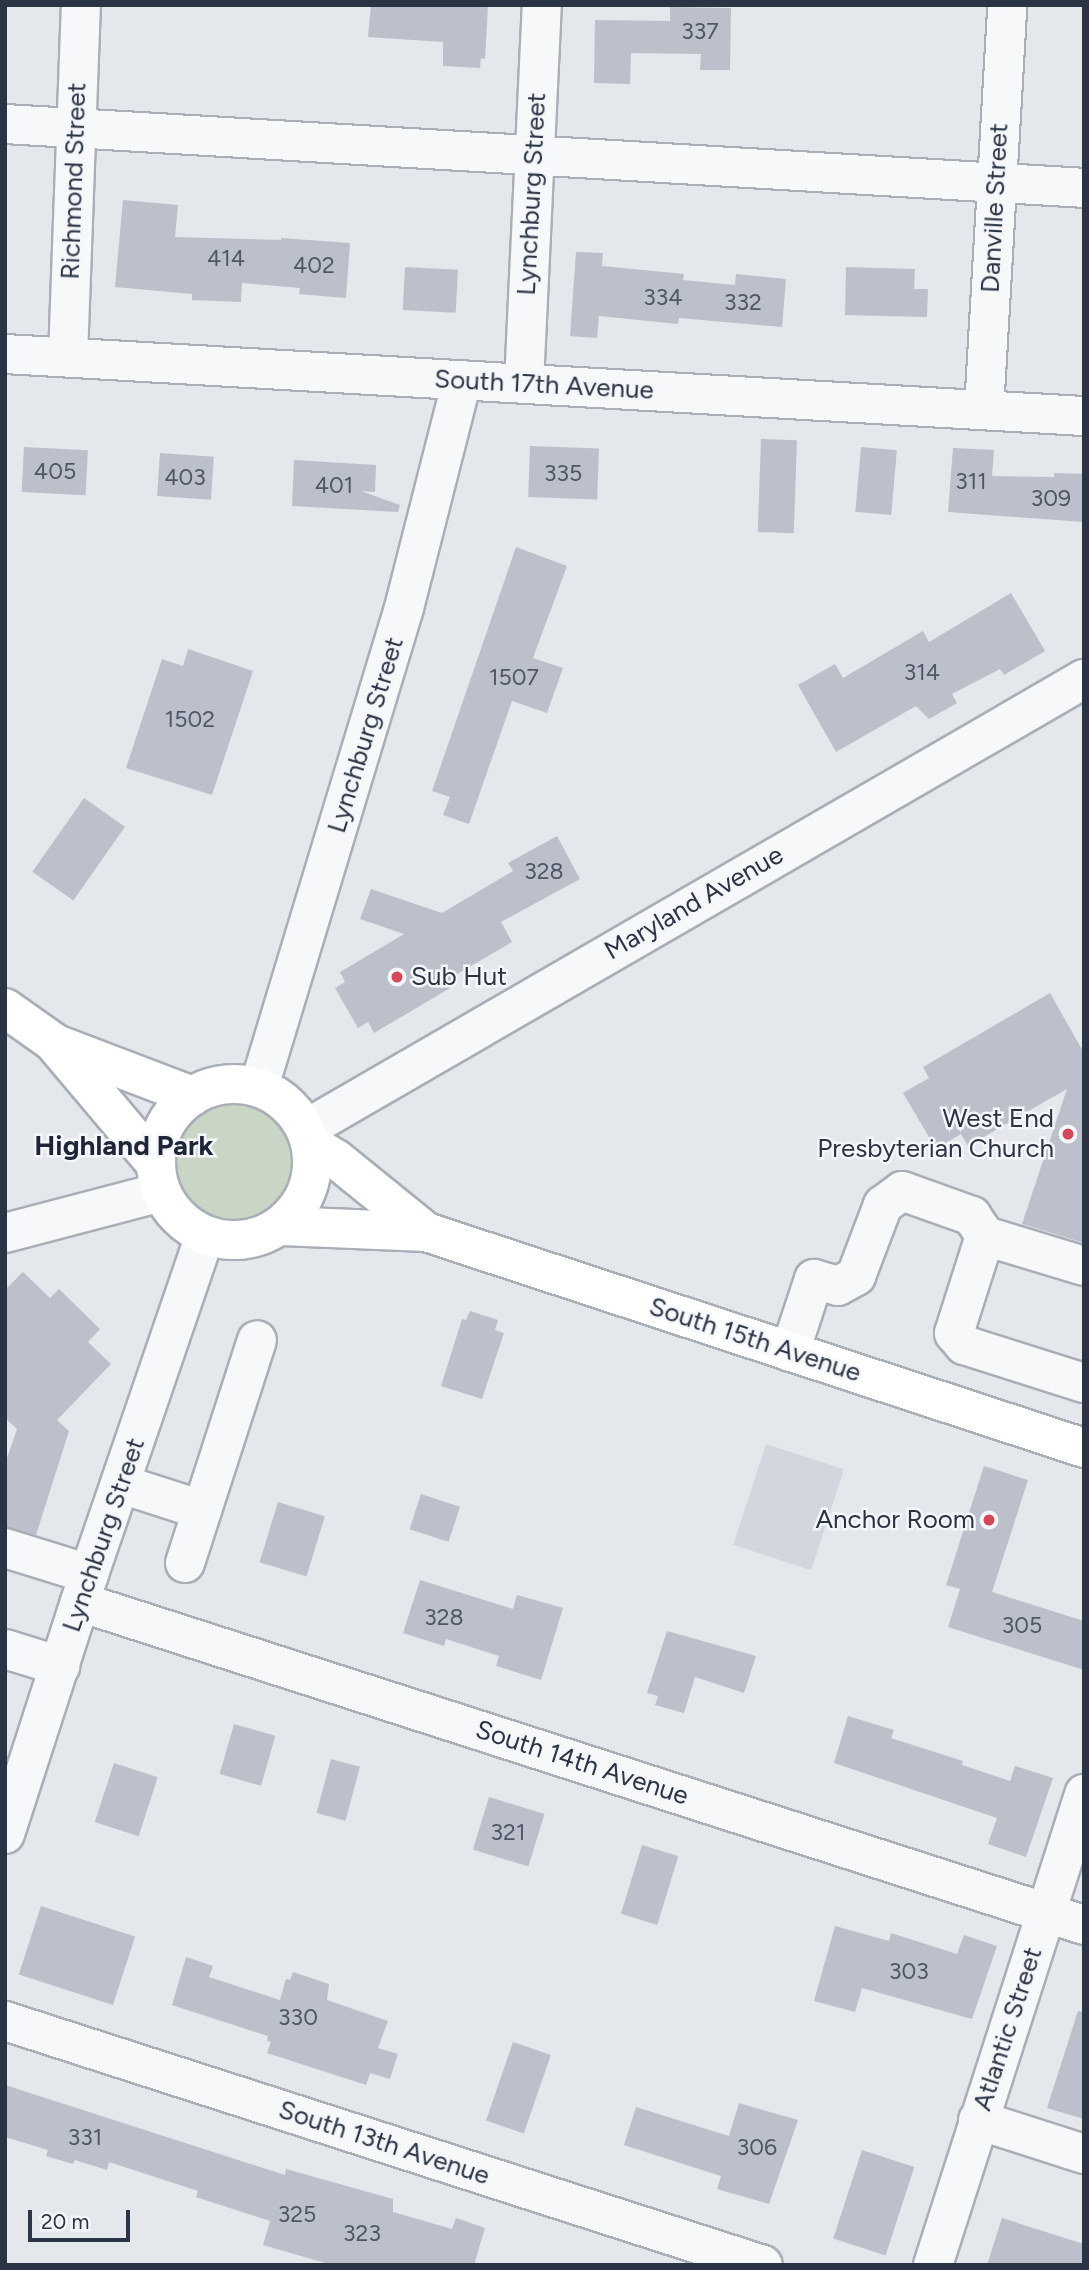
<!DOCTYPE html>
<style>
body{margin:0}
#map{position:relative;width:1089px;height:2270px;overflow:hidden;background:#e4e7ec;font-family:Figtree,sans-serif}
div>[style]{position:absolute}
[style*='--x']{left:calc(var(--x)*1px);top:calc(var(--y)*1px);width:calc(var(--w)*1px);rotate:calc(var(--a)*1deg)}
.built>*{inset:0;background:#d2d6de;transform-origin:0 0}
.green>*{inset:0;background:#c9d6c5}
.round{border-radius:50%}
.building>*{inset:0;background:#bbc0ca;transform-origin:0 0}
.roads{filter:drop-shadow(2px 0 #a9aeb7) drop-shadow(-2px 0 #a9aeb7) drop-shadow(0 2px #a9aeb7) drop-shadow(0 -2px #a9aeb7)}
.minor>*{height:38px;margin:-19px;padding:0 19px;transform-origin:19px;border-radius:19px;background:#f7f8fa}
.major>*{height:38px;margin:-19px;padding:0 19px;transform-origin:19px;border-radius:19px;background:#fff}
.major>.ring{margin:-19px;padding:0;box-sizing:content-box;background:none;border:38px solid #fff;border-radius:50%}
.dots>*{width:19px;height:19px;translate:-50% -50%;box-sizing:border-box;border:4px solid #f4f6f9;border-radius:50%}
span{translate:-50% -50%;white-space:nowrap;text-align:center;line-height:1.15;-webkit-text-stroke:5px #f4f6f9;paint-order:stroke}
.number-label{font-size:23px;color:#4f5766}
.number-label span{-webkit-text-stroke-width:0}
.street-label{font-size:26px;color:#2b3445}
.poi-label{font-size:26px;color:#2b3445}
.left{translate:0 -50%;text-align:left}
.right{translate:-100% -50%;text-align:right}
.neighbourhood-label{font-size:28px;color:#1d2536;font-weight:700}
.frame{position:absolute;inset:0;border:7px solid #2b3445;pointer-events:none}
.scale{position:absolute;left:28px;top:2210px;width:102px;height:32px;box-sizing:border-box;border:4px solid #2b3445;border-top:0;padding-left:9px;font-size:21px;line-height:24px;white-space:nowrap;color:#2b3445;-webkit-text-stroke:5px #f4f6f9;paint-order:stroke}
</style>
<div id="map">
<div class="built">
<i style="left:766px;top:1444px;width:82px;height:106px;rotate:18deg"></i>
</div>
<div class="green">
<i class="round" style="left:163px;top:1098px;width:132px;height:132px"></i>
</div>
<div class="building">
<i style="clip-path:polygon(371px 5px,488px 5px,485px 59px,481px 58px,480px 68px,443px 66px,443px 42px,368px 37px)"></i>
<i style="clip-path:polygon(670px 7px,731px 8px,730px 70px,700px 70px,701px 54px,631px 53px,630px 84px,594px 83px,595px 20px,670px 21px)"></i>
<i style="clip-path:polygon(123px 200px,178px 205px,175px 237px,281px 240px,281px 238px,350px 243px,346px 298px,299px 294px,300px 288px,242px 283px,241px 302px,192px 300px,192px 294px,115px 287px)"></i>
<i style="clip-path:polygon(576px 252px,603px 253px,602px 266px,684px 274px,683px 280px,735px 285px,736px 274px,786px 279px,782px 327px,679px 318px,678px 324px,599px 316px,597px 338px,570px 336px)"></i>
<i style="left:405px;top:267px;width:53px;height:43px;rotate:3deg"></i>
<i style="clip-path:polygon(846px 267px,915px 269px,914px 289px,928px 289px,927px 317px,845px 315px)"></i>
<i style="left:761px;top:439px;width:36px;height:93px;rotate:2deg"></i>
<i style="left:530px;top:446px;width:69px;height:51px;rotate:2deg"></i>
<i style="left:24px;top:447px;width:64px;height:45px;rotate:3deg"></i>
<i style="left:861px;top:447px;width:36px;height:65px;rotate:5deg"></i>
<i style="clip-path:polygon(953px 448px,994px 450px,992px 476px,1054px 477px,1054px 473px,1084px 474px,1084px 522px,948px 512px)"></i>
<i style="left:160px;top:453px;width:54px;height:43px;rotate:4deg"></i>
<i style="clip-path:polygon(294px 460px,376px 465px,375px 492px,361px 491px,400px 505px,398px 512px,292px 506px)"></i>
<i style="clip-path:polygon(516px 547px,567px 566px,533px 658px,563px 668px,547px 713px,512px 701px,469px 824px,443px 815px,450px 797px,432px 791px)"></i>
<i style="clip-path:polygon(1011px 593px,1045px 651px,1004px 675px,1000px 669px,952px 694px,957px 703px,929px 719px,916px 706px,836px 752px,798px 685px,835px 664px,843px 678px,923px 631px,929px 642px)"></i>
<i style="clip-path:polygon(188px 649px,253px 671px,212px 795px,126px 768px,162px 659px,183px 666px)"></i>
<i style="left:84px;top:798px;width:50px;height:90px;rotate:35deg"></i>
<i style="clip-path:polygon(557px 836px,580px 879px,501px 922px,512px 942px,452px 977px,457px 984px,374px 1033px,368px 1022px,358px 1028px,335px 988px,345px 982px,340px 972px,404px 934px,360px 919px,371px 889px,442px 913px,513px 871px,508px 863px)"></i>
<i style="clip-path:polygon(1050px 993px,1084px 1053px,1084px 1243px,1022px 1224px,1067px 1089px,968px 1146px,961px 1134px,936px 1149px,903px 1093px,929px 1078px,923px 1067px)"></i>
<i style="clip-path:polygon(23px 1272px,50px 1298px,59px 1289px,100px 1329px,88px 1342px,111px 1364px,57px 1420px,69px 1431px,36px 1535px,5px 1527px,5px 1464px,17px 1429px,5px 1418px,5px 1290px)"></i>
<i style="clip-path:polygon(470px 1311px,498px 1320px,495px 1330px,504px 1333px,482px 1399px,441px 1386px,462px 1319px,466px 1320px)"></i>
<i style="clip-path:polygon(984px 1466px,1028px 1480px,992px 1592px,1084px 1621px,1084px 1670px,948px 1627px,960px 1589px,946px 1585px)"></i>
<i style="left:421px;top:1494px;width:41px;height:37px;rotate:18deg"></i>
<i style="left:278px;top:1502px;width:49px;height:63px;rotate:17deg"></i>
<i style="clip-path:polygon(420px 1580px,513px 1609px,517px 1595px,563px 1608px,541px 1680px,496px 1666px,499px 1656px,446px 1639px,444px 1646px,403px 1633px)"></i>
<i style="clip-path:polygon(667px 1631px,756px 1656px,744px 1693px,695px 1677px,684px 1713px,655px 1705px,658px 1696px,647px 1693px)"></i>
<i style="clip-path:polygon(848px 1716px,894px 1730px,891px 1738px,963px 1761px,962px 1765px,1010px 1781px,1015px 1766px,1053px 1778px,1026px 1857px,988px 1844px,997px 1818px,834px 1763px)"></i>
<i style="left:234px;top:1724px;width:43px;height:52px;rotate:16deg"></i>
<i style="left:331px;top:1759px;width:30px;height:56px;rotate:15deg"></i>
<i style="left:114px;top:1763px;width:46px;height:62px;rotate:18deg"></i>
<i style="left:489px;top:1797px;width:58px;height:55px;rotate:17deg"></i>
<i style="left:642px;top:1845px;width:38px;height:72px;rotate:17deg"></i>
<i style="left:41px;top:1906px;width:99px;height:72px;rotate:18deg"></i>
<i style="clip-path:polygon(835px 1926px,889px 1941px,891px 1933px,957px 1954px,964px 1935px,997px 1946px,972px 2019px,862px 1988px,855px 2012px,814px 2001px)"></i>
<i style="clip-path:polygon(186px 1957px,213px 1966px,209px 1977px,280px 2000px,286px 1979px,290px 1980px,293px 1972px,329px 1984px,327px 2000px,388px 2021px,378px 2048px,398px 2054px,390px 2079px,370px 2073px,366px 2085px,267px 2053px,271px 2042px,267px 2041px,268px 2036px,172px 2005px)"></i>
<i style="clip-path:polygon(1078px 2011px,1084px 2012px,1084px 2119px,1047px 2108px)"></i>
<i style="left:513px;top:2042px;width:40px;height:83px;rotate:19deg"></i>
<i style="clip-path:polygon(5px 2085px,285px 2175px,286px 2169px,393px 2199px,393px 2212px,452px 2229px,456px 2218px,485px 2228px,474px 2265px,332px 2265px,263px 2245px,270px 2221px,196px 2197px,198px 2191px,109px 2162px,107px 2170px,75px 2160px,73px 2164px,46px 2156px,48px 2150px,5px 2137px)"></i>
<i style="clip-path:polygon(739px 2103px,798px 2120px,769px 2204px,717px 2189px,721px 2176px,624px 2145px,636px 2107px,729px 2136px)"></i>
<i style="left:862px;top:2150px;width:55px;height:93px;rotate:18deg"></i>
<i style="clip-path:polygon(1002px 2218px,1084px 2244px,1084px 2265px,987px 2265px)"></i>
</div>
<div class="roads">
<div class="minor">
<i style="--x:5;--y:124;--w:1081;--a:3.39"></i>
<i style="--x:5;--y:354;--w:1081;--a:3.29"></i>
<i style="--x:68;--y:357;--w:352;--a:-87.9"></i>
<i style="--x:524;--y:383;--w:378;--a:-87.3"></i>
<i style="--x:984;--y:410;--w:406;--a:-86.7"></i>
<i style="--x:259;--y:1087;--w:500;--a:-73.16"></i>
<i style="--x:404;--y:608;--w:235;--a:-75.7"></i>
<i style="--x:306;--y:1129;--w:899;--a:-30.05"></i>
<i style="--x:5;--y:1233;--w:161;--a:-14.7"></i>
<i style="--x:985;--y:1236;--w:102;--a:107.7"></i>
<i style="--x:954;--y:1333;--w:16;--a:50"></i>
<i style="--x:964;--y:1345;--w:126;--a:17.6"></i>
<i style="--x:790;--y:1352;--w:77;--a:-71.8"></i>
<i style="--x:814;--y:1279;--w:25;--a:16"></i>
<i style="--x:838;--y:1286;--w:21;--a:-29"></i>
<i style="--x:856;--y:1276;--w:76;--a:-69.2"></i>
<i style="--x:883;--y:1205;--w:24;--a:-36"></i>
<i style="--x:902;--y:1191;--w:74;--a:19.7"></i>
<i style="--x:972;--y:1216;--w:24;--a:57"></i>
<i style="--x:985;--y:1236;--w:103;--a:16.9"></i>
<i style="--x:121;--y:1484;--w:85;--a:17.8"></i>
<i style="--x:5;--y:1548;--w:88;--a:17.2"></i>
<i style="--x:185;--y:1563;--w:234;--a:-72.1"></i>
<i style="--x:80;--y:1602;--w:1055;--a:17.83"></i>
<i style="--x:5;--y:1649;--w:58;--a:17.2"></i>
<i style="--x:5;--y:1834;--w:273;--a:-72.1"></i>
<i style="--x:89;--y:1574;--w:357;--a:-71.1"></i>
<i style="--x:5;--y:2021;--w:796;--a:17.84"></i>
<i style="--x:978;--y:2120;--w:111;--a:17.8"></i>
<i style="--x:933;--y:2265;--w:495;--a:-72.2"></i>
</div>
<div class="major">
<i style="--x:5;--y:1008;--w:59;--a:35.3"></i>
<i style="--x:53;--y:1042;--w:158;--a:49.9"></i>
<i style="--x:56;--y:1044;--w:146;--a:20.9"></i>
<i class="ring" style="left:156px;top:1084px;width:118px;height:118px"></i>
<i style="--x:311;--y:1144;--w:29;--a:31"></i>
<i style="--x:336;--y:1159;--w:116;--a:39"></i>
<i style="--x:282;--y:1226;--w:144;--a:2.4"></i>
<i style="--x:426;--y:1232;--w:693;--a:18.17"></i>
</div>
</div>
<div class="dots">
<i style="left:397px;top:977px;background:#d1495b"></i>
<i style="left:1068px;top:1134px;background:#d1495b"></i>
<i style="left:989px;top:1520px;background:#d1495b"></i>
</div>
<div class="number-label">
<span style="left:700px;top:31px">337</span>
<span style="left:226px;top:258px">414</span>
<span style="left:314px;top:265px">402</span>
<span style="left:663px;top:297px">334</span>
<span style="left:743px;top:302px">332</span>
<span style="left:55px;top:471px">405</span>
<span style="left:563px;top:473px">335</span>
<span style="left:185px;top:477px">403</span>
<span style="left:971px;top:481px">311</span>
<span style="left:334px;top:485px">401</span>
<span style="left:1051px;top:498px">309</span>
<span style="left:922px;top:672px">314</span>
<span style="left:514px;top:677px">1507</span>
<span style="left:190px;top:719px">1502</span>
<span style="left:544px;top:871px">328</span>
<span style="left:444px;top:1617px">328</span>
<span style="left:1022px;top:1625px">305</span>
<span style="left:508px;top:1832px">321</span>
<span style="left:909px;top:1971px">303</span>
<span style="left:298px;top:2017px">330</span>
<span style="left:85px;top:2137px">331</span>
<span style="left:757px;top:2147px">306</span>
<span style="left:297px;top:2214px">325</span>
<span style="left:362px;top:2233px">323</span>
</div>
<div class="street-label">
<span style="left:74px;top:181px;rotate:-88deg">Richmond Street</span>
<span style="left:532px;top:194px;rotate:-87deg">Lynchburg Street</span>
<span style="left:995px;top:208px;rotate:-87deg">Danville Street</span>
<span style="left:544px;top:385px;rotate:3deg">South 17th Avenue</span>
<span style="left:366px;top:735px;rotate:-73deg">Lynchburg Street</span>
<span style="left:694px;top:903px;rotate:-30deg">Maryland Avenue</span>
<span style="left:755px;top:1340px;rotate:18deg">South 15th Avenue</span>
<span style="left:104px;top:1535px;rotate:-71deg">Lynchburg Street</span>
<span style="left:582px;top:1763px;rotate:18deg">South 14th Avenue</span>
<span style="left:1008px;top:2029px;rotate:-72deg">Atlantic Street</span>
<span style="left:384px;top:2143px;rotate:18deg">South 13th Avenue</span>
</div>
<div class="poi-label">
<span class="left" style="left:411px;top:977px">Sub Hut</span>
<span class="right" style="left:1054px;top:1134px">West End<br>Presbyterian Church</span>
<span class="right" style="left:975px;top:1520px">Anchor Room</span>
</div>
<div class="neighbourhood-label">
<span style="left:124px;top:1145px">Highland Park</span>
</div>
<div class="frame"></div>
<div class="scale">20 m</div>
</div>
